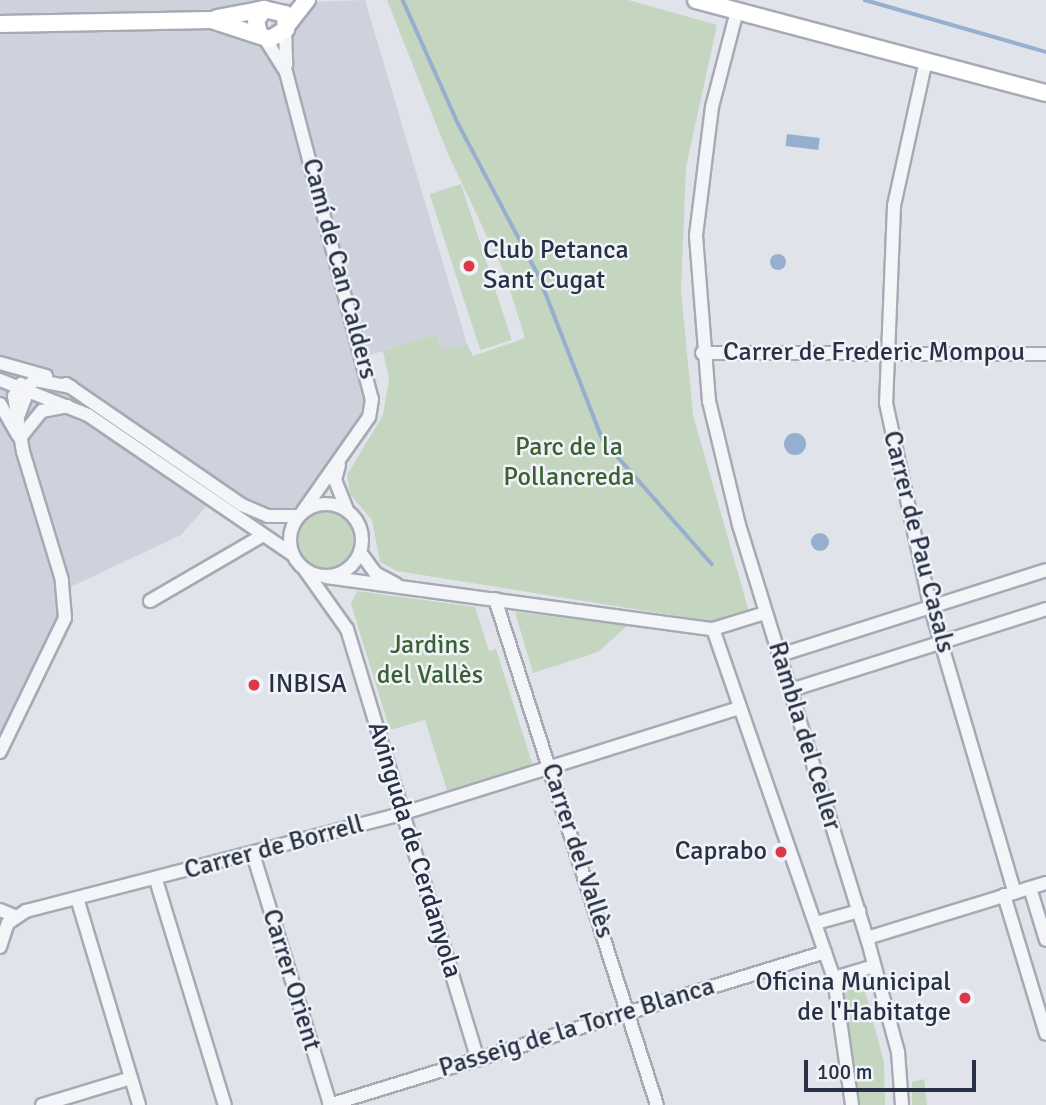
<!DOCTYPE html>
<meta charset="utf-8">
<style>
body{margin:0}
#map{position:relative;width:1046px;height:1105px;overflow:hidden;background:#e0e3ea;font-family:Signika,sans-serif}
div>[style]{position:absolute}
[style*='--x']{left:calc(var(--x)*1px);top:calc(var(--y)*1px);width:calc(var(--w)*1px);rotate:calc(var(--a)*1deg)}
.built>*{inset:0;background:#ced2dd}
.green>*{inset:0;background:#c4d5c0;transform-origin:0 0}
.round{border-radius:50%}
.water>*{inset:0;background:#97afce;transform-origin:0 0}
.stream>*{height:3.5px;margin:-1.75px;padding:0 1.75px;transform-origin:1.75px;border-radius:1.75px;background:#97afce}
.roads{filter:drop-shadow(2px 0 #a5aab5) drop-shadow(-2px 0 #a5aab5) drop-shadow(0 2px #a5aab5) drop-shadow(0 -2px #a5aab5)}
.minor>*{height:12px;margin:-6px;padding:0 6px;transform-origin:6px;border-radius:6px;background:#f3f5f8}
.minor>.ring{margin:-6px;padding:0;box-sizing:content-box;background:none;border:12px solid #f3f5f8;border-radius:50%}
.major>*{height:16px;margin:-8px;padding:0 8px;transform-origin:8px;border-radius:8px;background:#fff}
.dots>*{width:19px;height:19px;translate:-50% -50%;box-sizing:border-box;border:4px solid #f0f3f8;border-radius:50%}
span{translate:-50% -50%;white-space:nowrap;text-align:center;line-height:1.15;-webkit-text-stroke:5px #f0f3f8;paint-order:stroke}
.poi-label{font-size:26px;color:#273044}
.left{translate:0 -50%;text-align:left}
.right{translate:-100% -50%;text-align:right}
.street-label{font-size:26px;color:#273044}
.park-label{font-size:26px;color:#396132}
.scale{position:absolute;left:804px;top:1060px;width:172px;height:32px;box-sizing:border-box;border:4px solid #273044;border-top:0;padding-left:9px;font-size:21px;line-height:24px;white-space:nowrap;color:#273044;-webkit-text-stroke:5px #f0f3f8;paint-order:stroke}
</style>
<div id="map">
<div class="built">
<i style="clip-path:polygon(0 0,265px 0,253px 20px,272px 41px,271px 7px,280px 3px,365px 0,467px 344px,442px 350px,436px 334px,364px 357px,369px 417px,303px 511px,284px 517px,220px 491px,181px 535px,64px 590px,65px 618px,0 751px)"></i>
</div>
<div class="green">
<i style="clip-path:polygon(387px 0,628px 0,717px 25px,686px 167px,681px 291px,693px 415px,749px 612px,715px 622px,397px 571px,380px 562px,372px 520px,350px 494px,347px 475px,383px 415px,389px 379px,383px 351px,436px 334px,442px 350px,467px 344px,473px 356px,525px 338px,505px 274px,448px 154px)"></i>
<i style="left:461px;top:184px;width:164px;height:33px;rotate:72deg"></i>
<i class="round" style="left:296px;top:511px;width:58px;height:58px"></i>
<i style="clip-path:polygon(357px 591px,475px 607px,489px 651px,496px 649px,533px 766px,448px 793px,425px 720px,390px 730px,351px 604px)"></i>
<i style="clip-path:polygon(515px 612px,628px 625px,598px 652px,533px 673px)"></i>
<i style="clip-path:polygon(861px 976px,884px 1062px,885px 1105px,857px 1105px,843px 981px)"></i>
<i style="clip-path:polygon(924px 1079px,927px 1105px,912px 1105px,912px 1082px)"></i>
</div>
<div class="water">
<i style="left:787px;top:134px;width:33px;height:12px;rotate:7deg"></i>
<i class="round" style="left:770px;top:254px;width:16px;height:16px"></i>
<i class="round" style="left:784px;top:433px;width:22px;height:22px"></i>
<i class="round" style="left:811px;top:533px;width:18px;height:18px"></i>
</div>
<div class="stream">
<i style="--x:403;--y:0;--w:135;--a:65.9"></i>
<i style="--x:458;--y:123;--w:173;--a:62.1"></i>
<i style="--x:539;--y:276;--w:176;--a:68.7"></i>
<i style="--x:603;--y:440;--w:165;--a:48.7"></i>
<i style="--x:865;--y:0;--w:188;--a:16"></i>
</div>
<div class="roads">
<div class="minor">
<i style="--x:737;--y:11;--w:99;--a:104.6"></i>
<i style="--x:712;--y:107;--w:130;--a:97.1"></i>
<i style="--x:696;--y:236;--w:166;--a:85.5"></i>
<i style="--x:709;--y:401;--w:128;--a:76.4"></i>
<i style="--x:739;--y:525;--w:432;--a:72.8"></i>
<i style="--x:867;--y:938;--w:118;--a:74.8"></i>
<i style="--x:898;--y:1052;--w:53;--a:85.7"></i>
<i style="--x:285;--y:30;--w:35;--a:88"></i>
<i style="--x:264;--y:37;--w:41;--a:57.8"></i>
<i style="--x:286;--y:72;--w:338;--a:75.3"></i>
<i style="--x:372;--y:399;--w:18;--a:99"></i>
<i style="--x:369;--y:417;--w:115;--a:125.1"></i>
<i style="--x:926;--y:60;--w:149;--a:102.4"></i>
<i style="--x:894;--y:206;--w:197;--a:92.3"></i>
<i style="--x:886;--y:403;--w:207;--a:77.7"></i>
<i style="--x:930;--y:605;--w:300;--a:73.6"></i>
<i style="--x:702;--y:353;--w:344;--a:0.2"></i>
<i style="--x:0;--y:363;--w:48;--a:15.8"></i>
<i style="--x:0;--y:380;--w:95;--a:21.7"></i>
<i style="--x:88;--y:415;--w:248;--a:34.3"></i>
<i style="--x:66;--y:384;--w:214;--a:34.5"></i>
<i style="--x:242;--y:505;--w:28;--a:23"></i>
<i style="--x:268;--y:516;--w:30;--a:0"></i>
<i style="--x:0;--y:404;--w:36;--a:60"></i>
<i style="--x:19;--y:414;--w:22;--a:-69"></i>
<i style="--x:27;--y:393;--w:11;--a:-124"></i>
<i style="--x:20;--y:438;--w:35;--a:-51"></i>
<i style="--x:42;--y:411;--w:26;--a:-11"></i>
<i style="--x:339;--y:465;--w:16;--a:105"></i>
<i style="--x:335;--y:480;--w:32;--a:68"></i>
<i class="ring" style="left:290px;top:504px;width:60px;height:60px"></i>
<i style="--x:360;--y:552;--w:26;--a:54"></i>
<i style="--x:375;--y:573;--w:24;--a:28"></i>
<i style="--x:305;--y:570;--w:72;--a:54.6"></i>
<i style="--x:347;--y:629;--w:450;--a:73.1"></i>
<i style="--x:326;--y:577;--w:390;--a:7.7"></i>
<i style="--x:713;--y:629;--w:54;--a:-17.1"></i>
<i style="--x:495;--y:599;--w:531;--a:72.25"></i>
<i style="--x:150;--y:601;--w:127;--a:-30.2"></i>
<i style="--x:713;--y:629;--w:369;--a:70.9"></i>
<i style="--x:834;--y:978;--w:128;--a:81.9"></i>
<i style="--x:780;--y:655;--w:279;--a:-17.7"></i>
<i style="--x:791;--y:690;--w:268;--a:-17.6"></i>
<i style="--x:0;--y:752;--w:149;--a:-64.1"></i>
<i style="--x:65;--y:618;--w:38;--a:-95"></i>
<i style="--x:62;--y:580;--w:134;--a:-106.9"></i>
<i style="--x:23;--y:452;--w:57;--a:-99.1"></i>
<i style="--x:14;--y:396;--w:26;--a:-37"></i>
<i style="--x:35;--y:380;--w:37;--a:11"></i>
<i style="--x:253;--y:854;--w:263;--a:72.9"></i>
<i style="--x:156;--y:880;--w:235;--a:73"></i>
<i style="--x:1030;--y:888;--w:54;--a:72.9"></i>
<i style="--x:1004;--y:895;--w:145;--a:73.2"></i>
<i style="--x:77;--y:898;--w:216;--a:73.3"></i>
<i style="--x:0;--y:910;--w:15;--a:23"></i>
<i style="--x:816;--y:923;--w:45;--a:-15.6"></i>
<i style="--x:867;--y:938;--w:187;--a:-17.1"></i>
<i style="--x:0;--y:947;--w:25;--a:-72"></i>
<i style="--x:8;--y:923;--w:22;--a:-34"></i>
<i style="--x:26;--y:911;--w:390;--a:-14.5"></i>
<i style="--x:404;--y:813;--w:352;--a:-17.4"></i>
<i style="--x:834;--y:978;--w:42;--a:-16.7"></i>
<i style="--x:42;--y:1105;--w:93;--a:-16.9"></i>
<i style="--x:329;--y:1105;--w:519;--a:-17.14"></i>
</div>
<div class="major">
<i style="--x:696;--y:0;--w:362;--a:14.9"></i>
<i style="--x:217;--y:18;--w:48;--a:-10.8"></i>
<i style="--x:0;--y:24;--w:211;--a:-1.1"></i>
<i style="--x:211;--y:20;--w:62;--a:17.9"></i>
<i style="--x:270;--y:39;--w:19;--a:-32"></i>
<i style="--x:286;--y:29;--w:15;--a:-94"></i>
<i style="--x:285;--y:14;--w:22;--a:-167"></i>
<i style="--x:264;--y:9;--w:14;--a:124"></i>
<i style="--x:256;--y:21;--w:12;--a:76"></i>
<i style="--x:288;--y:24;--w:31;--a:-52"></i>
</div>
</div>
<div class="dots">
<i style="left:469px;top:266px;background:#dc3848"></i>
<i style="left:254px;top:685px;background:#dc3848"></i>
<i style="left:781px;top:852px;background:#dc3848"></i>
<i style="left:965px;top:998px;background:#dc3848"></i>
</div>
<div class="poi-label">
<span class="left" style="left:483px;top:266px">Club Petanca<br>Sant Cugat</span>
<span class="left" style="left:268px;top:685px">INBISA</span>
<span class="right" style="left:767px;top:852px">Caprabo</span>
<span class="right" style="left:951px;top:998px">Oficina Municipal<br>de l'Habitatge</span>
</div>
<div class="street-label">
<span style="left:339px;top:269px;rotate:75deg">Camí de Can Calders</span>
<span style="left:874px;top:353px">Carrer de Frederic Mompou</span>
<span style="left:918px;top:542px;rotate:76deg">Carrer de Pau Casals</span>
<span style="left:804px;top:736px;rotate:73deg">Rambla del Celler</span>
<span style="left:274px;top:848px;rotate:-15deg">Carrer de Borrell</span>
<span style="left:414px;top:850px;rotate:73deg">Avinguda de Cerdanyola</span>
<span style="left:577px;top:851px;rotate:72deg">Carrer del Vallès</span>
<span style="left:291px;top:980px;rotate:73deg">Carrer Orient</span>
<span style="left:577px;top:1028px;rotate:-17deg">Passeig de la Torre Blanca</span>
</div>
<div class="park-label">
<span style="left:569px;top:463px">Parc de la<br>Pollancreda</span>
<span style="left:430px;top:661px">Jardins<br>del Vallès</span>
</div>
<div class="scale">100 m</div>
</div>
